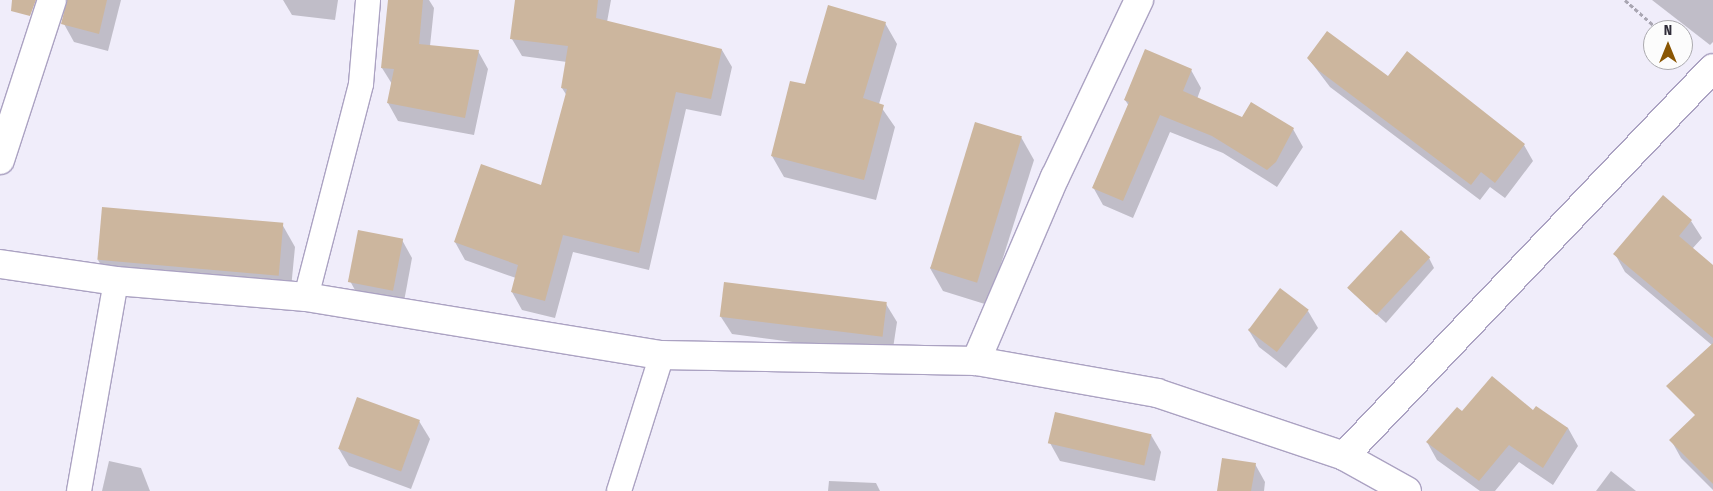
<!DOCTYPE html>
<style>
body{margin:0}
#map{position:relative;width:1713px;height:491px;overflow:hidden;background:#f0edfa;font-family:"Fira Sans Condensed",sans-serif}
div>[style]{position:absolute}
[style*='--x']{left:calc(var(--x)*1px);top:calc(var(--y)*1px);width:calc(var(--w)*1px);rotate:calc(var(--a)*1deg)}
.shadow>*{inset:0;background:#0003}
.building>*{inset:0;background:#ccb69e;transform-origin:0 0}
.path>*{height:3px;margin-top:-1.5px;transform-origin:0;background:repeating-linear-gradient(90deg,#a9a6b2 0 4px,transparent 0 6.5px)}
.roads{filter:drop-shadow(1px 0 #aba2c2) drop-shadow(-1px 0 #aba2c2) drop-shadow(0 1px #aba2c2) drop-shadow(0 -1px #aba2c2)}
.service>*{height:24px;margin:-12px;padding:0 12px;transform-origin:12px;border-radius:12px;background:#fff}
.minor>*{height:28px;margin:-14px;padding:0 14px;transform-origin:14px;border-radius:14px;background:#fff}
span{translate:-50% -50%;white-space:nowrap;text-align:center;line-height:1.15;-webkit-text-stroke:5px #fcfcfc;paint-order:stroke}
.north{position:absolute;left:1643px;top:20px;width:50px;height:50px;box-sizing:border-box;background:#fcfcfc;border:1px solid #aaa9ae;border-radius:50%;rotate:0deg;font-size:14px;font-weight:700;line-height:20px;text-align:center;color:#302d39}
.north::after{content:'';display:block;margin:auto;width:18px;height:22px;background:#8a5603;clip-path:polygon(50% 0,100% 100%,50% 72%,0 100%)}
</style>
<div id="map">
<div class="shadow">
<i style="clip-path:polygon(70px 0,121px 0,108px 51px,74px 42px,64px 24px)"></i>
<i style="clip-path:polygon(283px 0,338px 0,335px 20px,292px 15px)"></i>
<i style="clip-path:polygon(390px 0,429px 0,434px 8px,430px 46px,478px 51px,488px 69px,474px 135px,398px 121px,388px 103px,392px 84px,382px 68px)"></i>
<i style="clip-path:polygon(516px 0,611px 0,607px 22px,722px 50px,732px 67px,721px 116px,686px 109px,649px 270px,573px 252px,555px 318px,522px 310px,512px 292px,516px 278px,465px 260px,455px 242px,541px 187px,567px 96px,562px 88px,567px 62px,522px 56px,512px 39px)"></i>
<i style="clip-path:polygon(1652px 0,1713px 0,1713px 42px,1710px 45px)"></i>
<i style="clip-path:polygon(885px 23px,897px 44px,879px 104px,895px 127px,876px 200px,784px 177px,772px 156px)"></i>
<i style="clip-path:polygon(1308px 58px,1388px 78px,1524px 145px,1533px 161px,1505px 198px,1490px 187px,1480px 200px,1330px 87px)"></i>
<i style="clip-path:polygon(1191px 70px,1201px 88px,1197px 99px,1243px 118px,1293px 129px,1303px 147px,1277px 187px,1223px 153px,1170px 132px,1133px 218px,1103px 205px,1093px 187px,1129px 106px,1125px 100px)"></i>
<i style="clip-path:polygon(1021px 137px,1034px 160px,988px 305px,943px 291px,930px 268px)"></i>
<i style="clip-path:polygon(1691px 221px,1702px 238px,1692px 249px,1713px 267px,1713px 346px,1625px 272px,1615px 254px)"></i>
<i style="clip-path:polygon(282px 224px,295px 247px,290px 299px,111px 282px,98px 260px)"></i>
<i style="clip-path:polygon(402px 240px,412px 258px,403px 307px,360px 299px,350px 281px)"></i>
<i style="clip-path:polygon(1429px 258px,1434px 268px,1386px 323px,1348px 288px)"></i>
<i style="clip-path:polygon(886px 304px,897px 322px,892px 355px,732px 334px,721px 317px)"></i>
<i style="clip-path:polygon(1308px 311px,1318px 328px,1286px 368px,1259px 347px,1248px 329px)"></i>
<i style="clip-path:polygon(1713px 399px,1713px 490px,1681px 458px,1671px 440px)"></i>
<i style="clip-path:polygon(1533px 412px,1568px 428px,1578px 446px,1553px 485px,1519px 462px,1495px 491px,1480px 491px,1437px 460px,1427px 442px,1462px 413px)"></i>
<i style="clip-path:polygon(1056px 414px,1151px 435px,1161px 452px,1155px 481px,1060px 461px,1050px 443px)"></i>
<i style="clip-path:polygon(419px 421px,430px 439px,411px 489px,349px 466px,339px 449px)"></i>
<i style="clip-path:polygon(109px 461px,141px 468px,150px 491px,102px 491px)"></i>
<i style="clip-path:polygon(1255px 464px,1265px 482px,1264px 491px,1218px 491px)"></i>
<i style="clip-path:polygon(1611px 471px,1636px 491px,1596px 491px)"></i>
<i style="clip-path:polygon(829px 481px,876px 483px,880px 491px,828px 491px)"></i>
</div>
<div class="building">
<i style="clip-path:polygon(12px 0,36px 0,30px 16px,11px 11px)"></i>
<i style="clip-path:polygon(67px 0,107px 0,99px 34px,61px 24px)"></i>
<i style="clip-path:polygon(388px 0,423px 0,419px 44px,479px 50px,465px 118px,387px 103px,394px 69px,381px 68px)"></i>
<i style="clip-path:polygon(515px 0,598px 0,596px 18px,722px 49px,711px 99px,676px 92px,639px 253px,563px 235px,545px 301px,511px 292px,518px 265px,454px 242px,481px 164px,541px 185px,567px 89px,561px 88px,568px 46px,510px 39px)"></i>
<i style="clip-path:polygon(828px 5px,886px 22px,863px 98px,884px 105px,864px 180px,771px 156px,790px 81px,805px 84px)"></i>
<i style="clip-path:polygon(1327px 31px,1388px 76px,1407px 51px,1525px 144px,1495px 183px,1481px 172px,1471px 185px,1318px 70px,1307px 58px)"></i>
<i style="clip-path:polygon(1145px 49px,1192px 69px,1183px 91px,1242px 117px,1251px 102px,1294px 128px,1276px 162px,1267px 170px,1212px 136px,1160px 115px,1123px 201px,1092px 188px,1129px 102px,1124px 100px)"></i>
<i style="left:975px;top:122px;width:49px;height:153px;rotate:17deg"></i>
<i style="clip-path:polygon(1663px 195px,1692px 220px,1679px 236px,1713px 265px,1713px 338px,1613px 254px)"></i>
<i style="left:102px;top:207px;width:182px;height:53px;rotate:5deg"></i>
<i style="left:358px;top:230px;width:46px;height:53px;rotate:11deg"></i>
<i style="left:1401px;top:230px;width:40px;height:79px;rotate:43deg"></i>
<i style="left:724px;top:282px;width:164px;height:35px;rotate:7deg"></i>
<i style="left:1280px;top:288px;width:36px;height:53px;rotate:37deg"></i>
<i style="clip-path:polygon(1713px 343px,1713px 484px,1669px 440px,1695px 415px,1666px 386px)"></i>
<i style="clip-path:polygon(1492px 376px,1533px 410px,1536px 406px,1568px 428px,1543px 468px,1509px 445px,1479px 481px,1426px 442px,1457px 407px,1462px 411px)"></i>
<i style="left:357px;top:397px;width:67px;height:55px;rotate:20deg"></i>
<i style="left:1055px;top:412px;width:99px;height:32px;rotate:13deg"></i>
<i style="clip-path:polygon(1222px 458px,1256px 463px,1251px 491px,1217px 491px)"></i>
</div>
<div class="path">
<i style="--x:1625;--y:0;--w:45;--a:41.4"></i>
</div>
<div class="roads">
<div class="service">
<i style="--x:306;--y:297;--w:220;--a:-75.5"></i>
<i style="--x:361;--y:84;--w:84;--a:-85.2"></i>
<i style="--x:79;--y:491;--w:213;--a:-80"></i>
<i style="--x:619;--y:491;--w:143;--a:-72.5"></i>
</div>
<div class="minor">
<i style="--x:0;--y:160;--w:168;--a:-72"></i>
<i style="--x:0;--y:264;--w:117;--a:8.3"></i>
<i style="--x:116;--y:281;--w:191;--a:4.8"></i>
<i style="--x:306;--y:297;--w:361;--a:9.3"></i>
<i style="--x:662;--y:355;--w:314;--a:1.1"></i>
<i style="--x:976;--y:361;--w:184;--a:10"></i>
<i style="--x:1157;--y:393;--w:197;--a:18.6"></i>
<i style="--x:1344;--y:456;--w:72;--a:29.1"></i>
<i style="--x:976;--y:361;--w:200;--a:-66.8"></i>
<i style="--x:1055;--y:177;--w:196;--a:-64.6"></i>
<i style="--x:1344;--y:456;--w:535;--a:-46.44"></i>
</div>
</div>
<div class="north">N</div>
</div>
